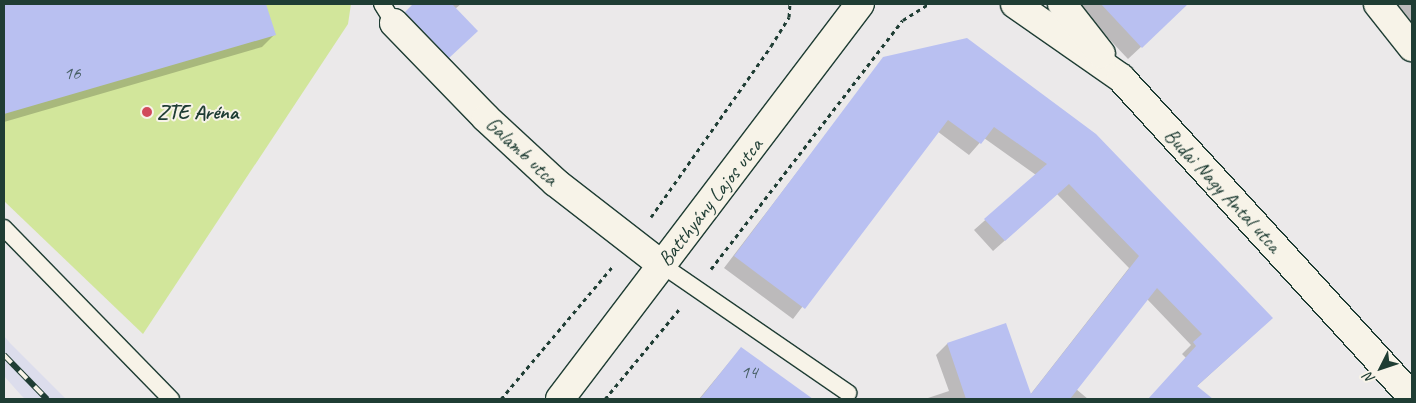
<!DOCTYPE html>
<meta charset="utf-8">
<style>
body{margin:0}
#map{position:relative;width:1416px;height:403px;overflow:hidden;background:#ebe9ea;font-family:Caveat,sans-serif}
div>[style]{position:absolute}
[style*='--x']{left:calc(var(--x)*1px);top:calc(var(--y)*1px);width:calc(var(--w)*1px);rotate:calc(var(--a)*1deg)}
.built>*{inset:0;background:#dcddec}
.green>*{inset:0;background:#d2e69b}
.shadow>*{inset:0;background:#0003}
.building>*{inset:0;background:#b9c0f1}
.path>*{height:3px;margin-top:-1.5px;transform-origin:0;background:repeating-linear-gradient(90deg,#1f3d34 0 4px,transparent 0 8px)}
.roads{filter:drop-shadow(1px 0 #1f3d34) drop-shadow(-1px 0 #1f3d34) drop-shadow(0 1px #1f3d34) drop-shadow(0 -1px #1f3d34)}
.lane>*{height:16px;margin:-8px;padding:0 8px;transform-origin:8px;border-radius:8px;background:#f7f3e8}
.street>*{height:28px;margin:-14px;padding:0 14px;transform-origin:14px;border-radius:14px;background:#f7f3e8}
.secondary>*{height:28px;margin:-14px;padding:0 14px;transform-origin:14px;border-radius:14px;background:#f7f3e8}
.rail>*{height:5.5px;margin-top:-2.75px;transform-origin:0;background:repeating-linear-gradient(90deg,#f7f3e8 0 11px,#1f3d34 0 22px);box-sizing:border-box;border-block:1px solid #1f3d34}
.dots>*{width:14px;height:14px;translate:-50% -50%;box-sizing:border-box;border:2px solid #f7f3e8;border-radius:50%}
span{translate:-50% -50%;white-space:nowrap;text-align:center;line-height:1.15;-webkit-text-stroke:4px #f7f3e8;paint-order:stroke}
.number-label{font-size:19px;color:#465e63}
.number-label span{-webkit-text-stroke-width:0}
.poi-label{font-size:21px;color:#1f3d34;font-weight:700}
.left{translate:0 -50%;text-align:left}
.street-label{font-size:21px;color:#1f3d34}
.frame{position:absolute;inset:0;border:5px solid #1f3d34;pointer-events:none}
.north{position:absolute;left:1356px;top:343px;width:50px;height:50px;-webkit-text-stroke:4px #f7f3e8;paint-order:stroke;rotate:229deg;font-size:14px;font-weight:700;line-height:20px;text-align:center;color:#1f3d34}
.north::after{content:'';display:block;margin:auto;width:18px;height:22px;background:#1f3d34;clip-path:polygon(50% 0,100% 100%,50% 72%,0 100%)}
</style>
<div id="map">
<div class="built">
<i style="clip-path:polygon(4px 336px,10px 343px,66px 399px,25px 399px,20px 394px,4px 376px)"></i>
</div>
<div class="green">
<i style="clip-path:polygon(4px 4px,351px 4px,348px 24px,143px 334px,4px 201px)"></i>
</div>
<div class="shadow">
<i style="clip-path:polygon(4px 4px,265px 4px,275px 34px,262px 47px,4px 122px)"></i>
<i style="clip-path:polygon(415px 4px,461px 4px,455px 9px,467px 40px,440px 65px,397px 21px)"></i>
<i style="clip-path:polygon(1076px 4px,1187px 4px,1128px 59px)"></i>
<i style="clip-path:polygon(1387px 4px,1412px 4px,1412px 37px)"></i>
<i style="clip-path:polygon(967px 39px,1272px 318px,1196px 387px,1211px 399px,1149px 399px,1186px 358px,1182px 354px,1191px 345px,1147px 299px,1076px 389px,1088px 399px,925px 399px,949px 391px,936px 355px,947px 344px,1005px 325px,1030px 395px,1129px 268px,1057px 194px,993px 251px,974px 230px,1036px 175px,984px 138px,969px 155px,937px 131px,793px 319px,724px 268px,884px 58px)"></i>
<i style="clip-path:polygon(741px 348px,810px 399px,699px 399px)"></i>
</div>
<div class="building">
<i style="clip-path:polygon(4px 4px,266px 4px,276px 35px,4px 114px)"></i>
<i style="clip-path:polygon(413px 4px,452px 4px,478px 31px,449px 58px,405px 12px)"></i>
<i style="clip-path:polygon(1101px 4px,1188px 4px,1142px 48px)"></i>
<i style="clip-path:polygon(967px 38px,1096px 134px,1273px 318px,1197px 386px,1213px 399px,1148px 399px,1196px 346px,1193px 342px,1202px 334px,1157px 288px,1070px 399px,966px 399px,947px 343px,1006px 323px,1031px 394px,1139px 256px,1069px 184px,1005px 241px,984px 219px,1047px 164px,994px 127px,981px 144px,948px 120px,805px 309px,734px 256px,883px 57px)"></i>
<i style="clip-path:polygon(741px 347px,813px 399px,700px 399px)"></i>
</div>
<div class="path">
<i style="--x:651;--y:217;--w:209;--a:-54.9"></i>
<i style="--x:771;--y:46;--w:34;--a:-58"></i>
<i style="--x:789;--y:17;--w:13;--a:-86"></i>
<i style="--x:711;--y:269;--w:314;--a:-52.4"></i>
<i style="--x:903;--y:20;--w:31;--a:-32"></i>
<i style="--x:501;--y:399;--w:174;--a:-49.9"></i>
<i style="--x:605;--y:399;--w:119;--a:-50.4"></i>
</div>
<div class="roads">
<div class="lane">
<i style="--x:382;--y:4;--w:22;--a:58"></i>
<i style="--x:4;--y:228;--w:239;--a:45.7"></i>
<i style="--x:662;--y:265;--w:226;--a:34.5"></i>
</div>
<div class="street">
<i style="--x:1378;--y:4;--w:55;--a:51.7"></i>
<i style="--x:394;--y:23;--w:132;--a:45.9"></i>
<i style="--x:486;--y:118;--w:94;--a:42.8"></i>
<i style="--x:555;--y:182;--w:135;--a:37.8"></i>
</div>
<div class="secondary">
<i style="--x:1015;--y:4;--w:129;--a:34.9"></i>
<i style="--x:1121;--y:78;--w:432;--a:47.6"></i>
<i style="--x:1062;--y:4;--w:63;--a:52"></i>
<i style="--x:560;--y:399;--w:496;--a:-52.8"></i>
</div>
</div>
<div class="rail">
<i style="--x:4;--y:355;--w:62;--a:45.7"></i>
</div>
<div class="dots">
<i style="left:147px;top:112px;background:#d1495b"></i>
</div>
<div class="number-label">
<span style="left:72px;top:74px">16</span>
<span style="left:749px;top:373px">14</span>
</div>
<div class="poi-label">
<span class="left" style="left:157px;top:112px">ZTE Aréna</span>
</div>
<div class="street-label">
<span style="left:522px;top:151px;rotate:43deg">Galamb utca</span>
<span style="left:1223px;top:190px;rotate:47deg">Budai Nagy Antal utca</span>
<span style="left:710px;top:202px;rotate:-52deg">Batthyány Lajos utca</span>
</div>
<div class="frame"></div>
<div class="north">N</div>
</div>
